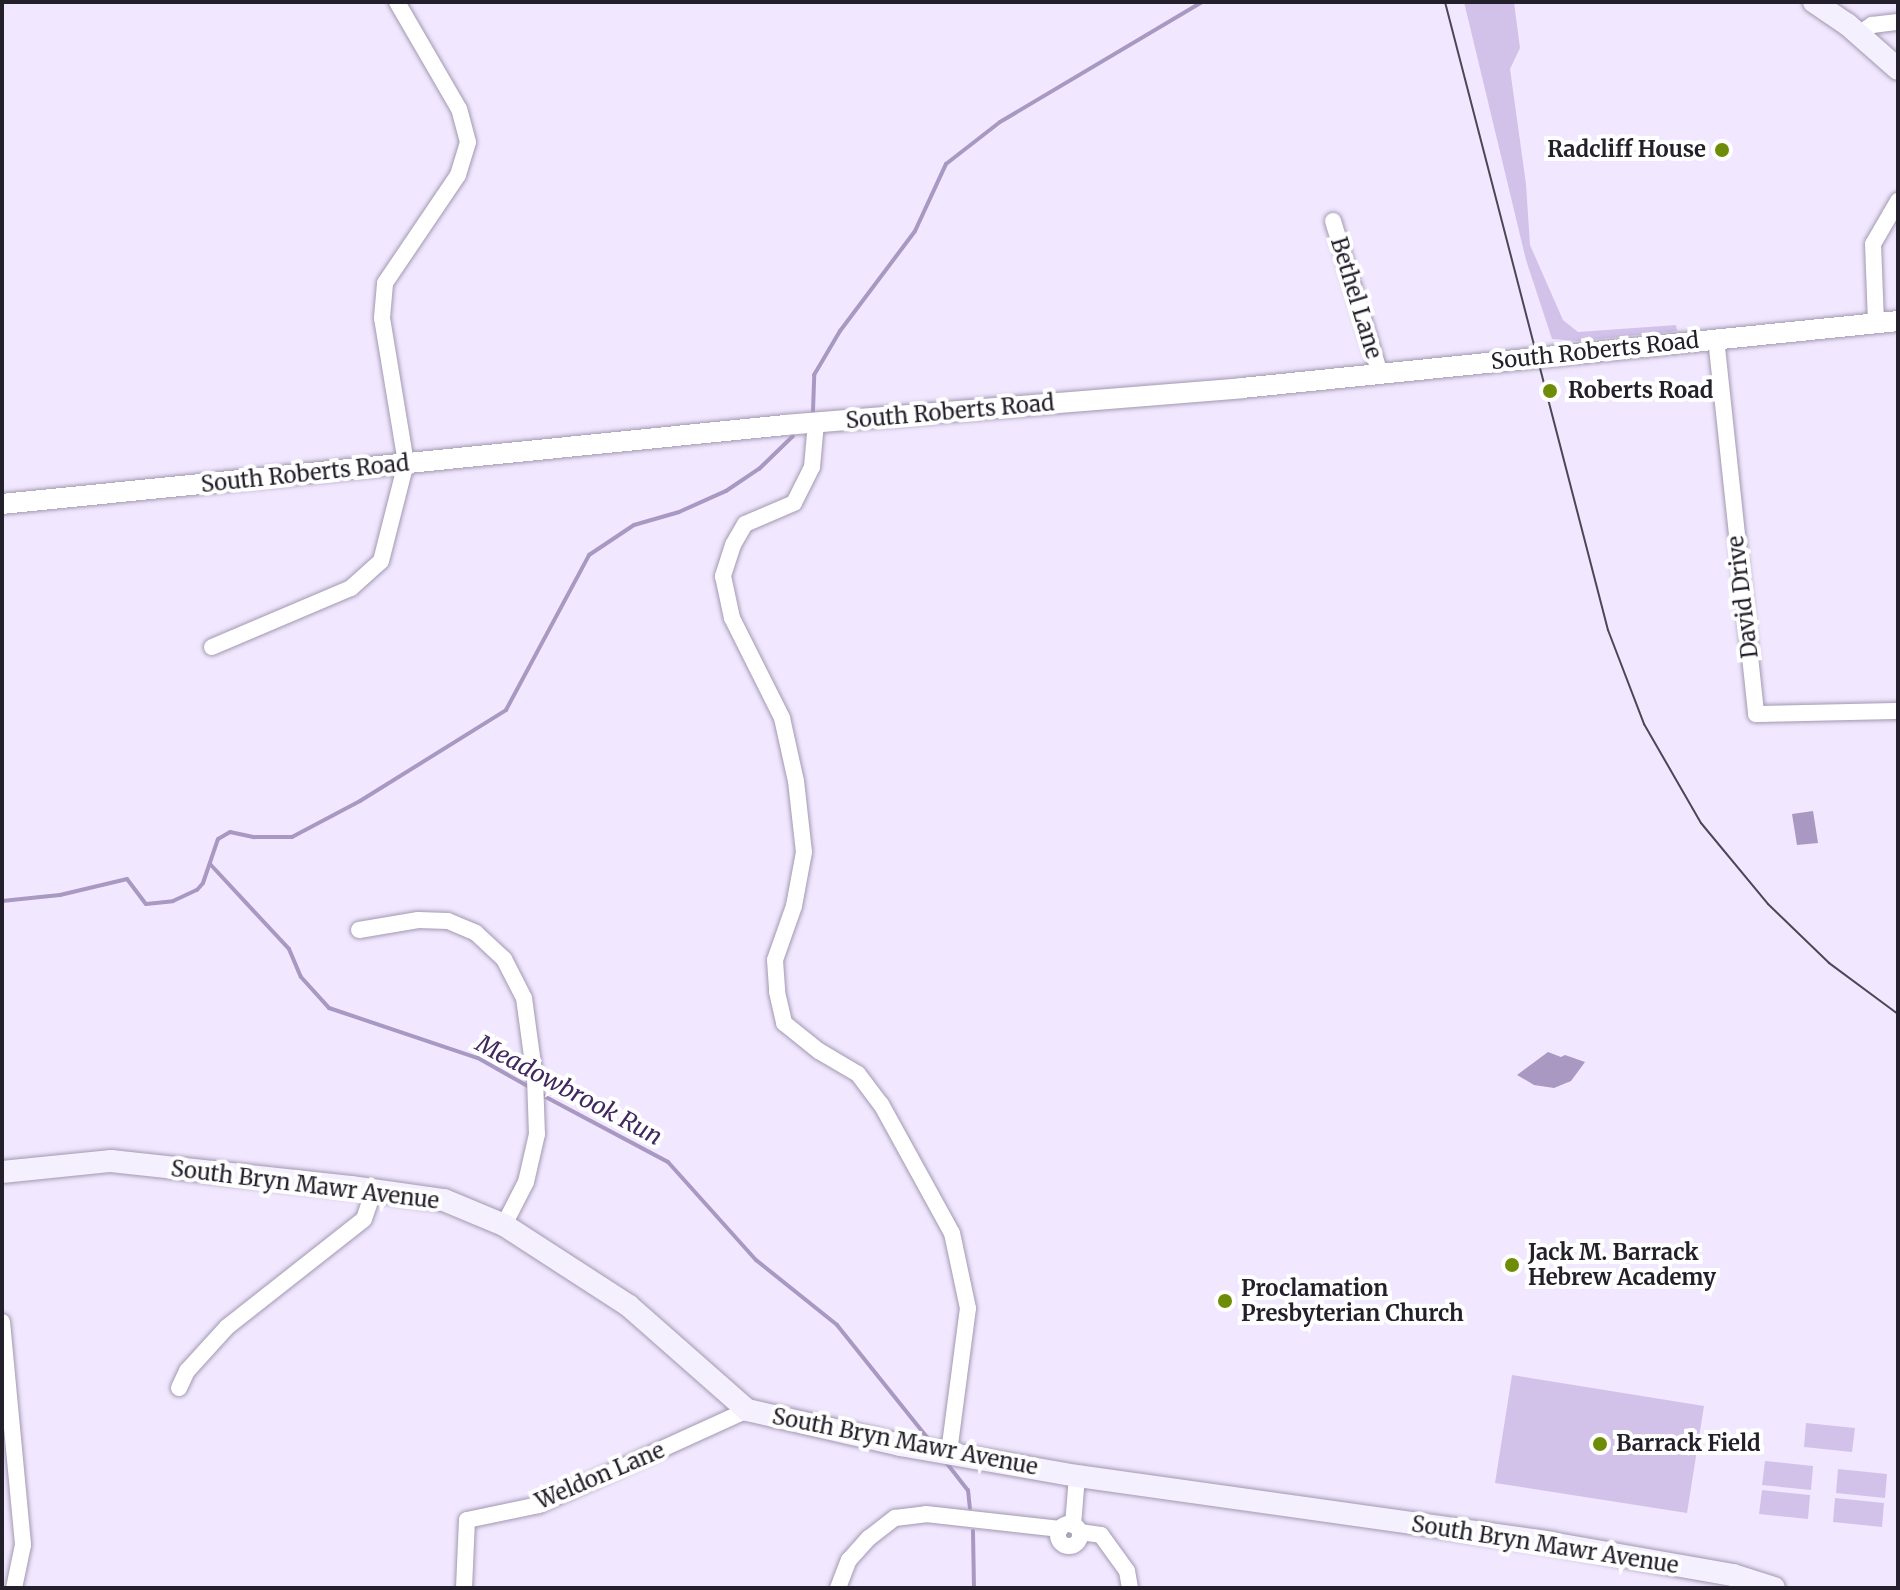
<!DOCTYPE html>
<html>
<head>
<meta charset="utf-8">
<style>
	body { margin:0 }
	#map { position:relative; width:1900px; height:1590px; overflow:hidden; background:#f1e8ff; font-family:Merriweather,serif }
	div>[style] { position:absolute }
	.green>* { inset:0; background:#d2c2ea }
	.water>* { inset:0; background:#a998c2 }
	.stream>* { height:4px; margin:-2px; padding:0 2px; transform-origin:2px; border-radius:2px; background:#a998c2 }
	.roads { filter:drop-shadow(0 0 2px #a298b1) drop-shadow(0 0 2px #a298b1) }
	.minor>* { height:16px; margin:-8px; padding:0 8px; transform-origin:8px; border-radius:8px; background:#fff }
	.minor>.ring { margin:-8px; padding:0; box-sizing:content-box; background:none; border:16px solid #fff; border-radius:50% }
	.tertiary>* { height:20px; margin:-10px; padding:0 10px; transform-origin:10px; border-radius:10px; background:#fff }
	.secondary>* { height:22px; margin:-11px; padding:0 11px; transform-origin:11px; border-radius:11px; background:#f5f0fd }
	.tram>* { height:2px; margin:-1px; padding:0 1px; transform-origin:1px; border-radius:1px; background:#4c4754 }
	.dots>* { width:22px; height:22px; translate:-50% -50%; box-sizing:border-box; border:4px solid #fff; border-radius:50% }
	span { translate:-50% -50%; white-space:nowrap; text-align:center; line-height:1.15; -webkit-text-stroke:8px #fff; paint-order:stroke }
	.poi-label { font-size:22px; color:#24202b; font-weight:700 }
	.right { translate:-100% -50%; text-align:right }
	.left { translate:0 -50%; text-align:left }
	.street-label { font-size:22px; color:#24202b }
	.water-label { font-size:24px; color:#41285d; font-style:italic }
	.frame { position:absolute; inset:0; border:4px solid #24202b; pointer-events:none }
</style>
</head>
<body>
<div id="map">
	<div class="green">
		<i style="clip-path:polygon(1464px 2px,1514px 2px,1520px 48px,1510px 69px,1526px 184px,1530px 245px,1563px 320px,1578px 332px,1676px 325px,1677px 331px,1578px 341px,1552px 339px,1526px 260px)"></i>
		<i style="clip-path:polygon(1512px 1375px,1704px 1406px,1687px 1513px,1495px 1483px)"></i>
		<i style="clip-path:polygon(1806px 1423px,1855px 1428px,1852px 1452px,1804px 1447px)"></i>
		<i style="clip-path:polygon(1765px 1461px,1813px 1466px,1811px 1490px,1762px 1485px)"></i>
		<i style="clip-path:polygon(1838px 1469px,1887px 1474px,1885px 1498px,1836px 1493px)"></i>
		<i style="clip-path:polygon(1762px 1490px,1810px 1495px,1808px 1519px,1759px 1514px)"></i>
		<i style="clip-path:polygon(1835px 1498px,1884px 1503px,1882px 1527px,1833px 1522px)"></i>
	</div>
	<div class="water">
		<i style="clip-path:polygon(1813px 811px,1818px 843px,1797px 845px,1792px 814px)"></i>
		<i style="clip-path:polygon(1548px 1052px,1561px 1057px,1565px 1055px,1585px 1062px,1571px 1081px,1554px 1088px,1534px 1085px,1517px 1075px)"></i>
	</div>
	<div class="stream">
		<i style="left:813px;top:411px;width:36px;rotate:-88deg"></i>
		<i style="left:814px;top:375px;width:51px;rotate:-59.4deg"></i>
		<i style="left:840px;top:331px;width:125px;rotate:-53.1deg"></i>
		<i style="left:915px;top:231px;width:74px;rotate:-65.2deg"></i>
		<i style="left:946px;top:164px;width:68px;rotate:-37.9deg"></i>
		<i style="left:1000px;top:122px;width:235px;rotate:-30.7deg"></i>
		<i style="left:210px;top:864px;width:116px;rotate:47.1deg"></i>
		<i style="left:289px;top:949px;width:30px;rotate:67deg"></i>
		<i style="left:301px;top:977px;width:42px;rotate:47.9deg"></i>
		<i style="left:329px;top:1008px;width:157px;rotate:18.6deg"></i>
		<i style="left:478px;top:1058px;width:61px;rotate:29.5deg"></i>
		<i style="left:2px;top:901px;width:58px;rotate:-5.9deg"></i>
		<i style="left:60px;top:895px;width:69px;rotate:-13.4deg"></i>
		<i style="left:127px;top:879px;width:31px;rotate:53deg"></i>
		<i style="left:146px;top:904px;width:27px;rotate:-6deg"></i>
		<i style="left:173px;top:901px;width:26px;rotate:-25deg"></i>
		<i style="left:197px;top:890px;width:9px;rotate:-49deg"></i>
		<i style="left:203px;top:883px;width:46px;rotate:-71.2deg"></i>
		<i style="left:218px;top:839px;width:14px;rotate:-30deg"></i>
		<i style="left:230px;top:832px;width:25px;rotate:12deg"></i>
		<i style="left:254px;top:837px;width:38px"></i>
		<i style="left:292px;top:837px;width:77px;rotate:-27.9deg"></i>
		<i style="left:360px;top:801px;width:172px;rotate:-31.9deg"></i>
		<i style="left:506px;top:710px;width:176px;rotate:-61.8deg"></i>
		<i style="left:589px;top:555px;width:54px;rotate:-33.7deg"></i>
		<i style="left:634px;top:525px;width:47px;rotate:-16.1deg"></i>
		<i style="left:679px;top:512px;width:51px;rotate:-24.1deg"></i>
		<i style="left:726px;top:491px;width:40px;rotate:-34deg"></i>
		<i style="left:759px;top:469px;width:47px;rotate:-44.1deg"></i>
		<i style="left:542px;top:1095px;width:143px;rotate:28deg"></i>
		<i style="left:668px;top:1162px;width:132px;rotate:48.1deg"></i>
		<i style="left:756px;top:1260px;width:104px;rotate:38.7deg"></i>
		<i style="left:837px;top:1325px;width:149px;rotate:51.3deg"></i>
		<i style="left:945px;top:1461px;width:37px;rotate:52deg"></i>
		<i style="left:968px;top:1490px;width:18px;rotate:84deg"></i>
		<i style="left:973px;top:1531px;width:57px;rotate:89deg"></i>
	</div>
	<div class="roads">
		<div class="minor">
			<i style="left:1859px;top:34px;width:16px;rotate:-35deg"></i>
			<i style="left:1872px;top:25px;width:26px;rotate:-7deg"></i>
			<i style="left:1333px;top:221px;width:160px;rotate:72.9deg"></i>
			<i style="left:1876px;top:322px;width:78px;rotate:-92.2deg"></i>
			<i style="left:1873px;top:244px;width:50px;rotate:-59.8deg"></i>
			<i style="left:1716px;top:338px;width:378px;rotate:83.9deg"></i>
			<i style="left:1756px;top:714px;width:142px;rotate:-1.2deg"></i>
			<i style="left:816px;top:423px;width:44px;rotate:95.2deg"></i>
			<i style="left:812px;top:467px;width:40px;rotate:116.6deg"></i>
			<i style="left:794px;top:503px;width:53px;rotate:156.8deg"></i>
			<i style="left:745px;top:524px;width:24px;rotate:120deg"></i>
			<i style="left:733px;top:545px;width:33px;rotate:108deg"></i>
			<i style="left:723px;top:576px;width:43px;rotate:77.9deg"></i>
			<i style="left:732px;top:618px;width:112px;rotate:63.4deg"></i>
			<i style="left:782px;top:718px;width:65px;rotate:77.5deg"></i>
			<i style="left:796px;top:781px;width:71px;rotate:83.6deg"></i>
			<i style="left:804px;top:852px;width:55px;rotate:100.5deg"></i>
			<i style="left:794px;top:906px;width:57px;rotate:109.4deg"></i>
			<i style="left:775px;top:960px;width:32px;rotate:86deg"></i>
			<i style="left:777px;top:992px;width:32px;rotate:77deg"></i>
			<i style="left:784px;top:1023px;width:45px;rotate:38.7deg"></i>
			<i style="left:819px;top:1051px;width:45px;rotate:30.5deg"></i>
			<i style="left:858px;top:1074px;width:38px;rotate:53deg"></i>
			<i style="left:881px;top:1104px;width:147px;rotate:61.2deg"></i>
			<i style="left:952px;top:1233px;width:77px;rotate:78deg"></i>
			<i style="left:968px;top:1308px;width:146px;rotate:97.5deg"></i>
			<i style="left:212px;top:647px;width:151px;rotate:-23deg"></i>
			<i style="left:351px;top:588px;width:40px;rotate:-42deg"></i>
			<i style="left:381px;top:561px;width:101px;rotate:-75.7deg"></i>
			<i style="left:406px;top:463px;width:147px;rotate:-99.4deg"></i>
			<i style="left:382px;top:318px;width:35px;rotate:-85deg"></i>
			<i style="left:385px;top:283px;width:130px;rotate:-55.9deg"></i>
			<i style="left:458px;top:175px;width:34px;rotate:-73deg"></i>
			<i style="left:468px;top:142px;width:34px;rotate:-105deg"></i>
			<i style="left:459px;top:109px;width:124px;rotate:-120.1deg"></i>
			<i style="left:359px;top:930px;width:60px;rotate:-9.6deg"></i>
			<i style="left:418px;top:920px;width:30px;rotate:2deg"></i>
			<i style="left:448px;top:921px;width:30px;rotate:23deg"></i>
			<i style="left:476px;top:933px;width:38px;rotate:43deg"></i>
			<i style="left:504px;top:959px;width:44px;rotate:62.9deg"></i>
			<i style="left:524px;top:998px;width:81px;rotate:82.2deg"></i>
			<i style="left:535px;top:1078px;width:56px;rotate:88deg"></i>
			<i style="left:537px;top:1134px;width:49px;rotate:102.9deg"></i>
			<i style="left:526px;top:1182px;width:48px;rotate:117.1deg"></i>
			<i style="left:2px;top:1322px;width:224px;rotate:84.6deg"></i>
			<i style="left:23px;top:1545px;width:44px;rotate:101.8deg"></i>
			<i style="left:179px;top:1388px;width:19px;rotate:-65deg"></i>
			<i style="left:187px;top:1371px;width:59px;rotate:-47.7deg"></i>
			<i style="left:227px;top:1327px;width:174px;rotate:-38.2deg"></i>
			<i style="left:364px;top:1219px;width:31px;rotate:-71deg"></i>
			<i class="ring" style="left:1058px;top:1524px;width:6px;height:6px"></i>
			<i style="left:1073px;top:1525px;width:49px;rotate:-85.3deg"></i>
			<i style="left:1080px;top:1532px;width:21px;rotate:8deg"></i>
			<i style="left:1101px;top:1535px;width:44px;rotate:54.2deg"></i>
			<i style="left:1127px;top:1571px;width:17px;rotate:80deg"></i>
			<i style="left:464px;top:1588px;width:68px;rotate:-87.5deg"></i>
			<i style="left:467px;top:1520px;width:74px;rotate:-11.8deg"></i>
			<i style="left:539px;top:1505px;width:229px;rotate:-24.5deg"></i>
			<i style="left:838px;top:1588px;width:30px;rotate:-69deg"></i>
			<i style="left:849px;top:1560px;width:30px;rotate:-48deg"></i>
			<i style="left:869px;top:1538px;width:33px;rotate:-38deg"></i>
			<i style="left:895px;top:1518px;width:31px;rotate:-7deg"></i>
			<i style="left:926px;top:1514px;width:135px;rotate:6.4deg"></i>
		</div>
		<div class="tertiary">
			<i style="left:2px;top:504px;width:787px;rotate:-5.76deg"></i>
			<i style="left:785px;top:425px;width:458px;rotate:-4.6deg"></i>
			<i style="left:1242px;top:388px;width:659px;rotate:-5.83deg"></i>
		</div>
		<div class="secondary">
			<i style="left:1814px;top:2px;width:40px;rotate:34deg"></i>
			<i style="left:1847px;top:24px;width:68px;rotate:41.4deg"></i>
			<i style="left:2px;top:1172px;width:110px;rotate:-5.8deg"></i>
			<i style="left:111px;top:1161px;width:241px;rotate:6.2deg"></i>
			<i style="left:351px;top:1187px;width:94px;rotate:8deg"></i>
			<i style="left:444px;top:1200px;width:65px;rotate:22.6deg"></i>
			<i style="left:504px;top:1225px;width:149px;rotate:32.9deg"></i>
			<i style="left:629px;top:1306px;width:157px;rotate:41.4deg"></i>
			<i style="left:747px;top:1410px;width:158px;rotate:12.8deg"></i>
			<i style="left:901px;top:1445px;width:179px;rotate:10deg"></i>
			<i style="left:1077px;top:1476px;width:479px;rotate:8deg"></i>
			<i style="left:1551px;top:1543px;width:185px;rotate:10deg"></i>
			<i style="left:1733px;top:1575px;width:43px;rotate:17.6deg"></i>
		</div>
	</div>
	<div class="tram">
		<i style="left:1445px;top:2px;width:649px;rotate:75.45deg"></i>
		<i style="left:1608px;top:630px;width:101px;rotate:69deg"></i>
		<i style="left:1644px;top:724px;width:114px;rotate:60.1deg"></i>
		<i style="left:1701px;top:823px;width:105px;rotate:50.4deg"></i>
		<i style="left:1768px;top:904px;width:85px;rotate:44deg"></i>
		<i style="left:1829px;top:963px;width:86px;rotate:36.5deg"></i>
	</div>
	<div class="dots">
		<i style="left:1722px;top:150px;background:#6f8c09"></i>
		<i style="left:1550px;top:391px;background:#6f8c09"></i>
		<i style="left:1512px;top:1265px;background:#6f8c09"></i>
		<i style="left:1225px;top:1301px;background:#6f8c09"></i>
		<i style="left:1600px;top:1444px;background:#6f8c09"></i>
	</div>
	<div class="poi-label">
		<span class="right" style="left:1706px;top:150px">Radcliff House</span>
		<span class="left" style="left:1568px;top:391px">Roberts Road</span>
		<span class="left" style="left:1528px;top:1265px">Jack M. Barrack<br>Hebrew Academy</span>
		<span class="left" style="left:1241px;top:1301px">Proclamation<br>Presbyterian Church</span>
		<span class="left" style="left:1616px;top:1444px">Barrack Field</span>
	</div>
	<div class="street-label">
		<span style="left:1356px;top:298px;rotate:73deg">Bethel Lane</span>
		<span style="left:1595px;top:351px;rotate:-6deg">South Roberts Road</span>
		<span style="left:950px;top:412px;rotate:-5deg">South Roberts Road</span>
		<span style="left:305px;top:474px;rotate:-6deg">South Roberts Road</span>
		<span style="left:1743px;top:597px;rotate:-97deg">David Drive</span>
		<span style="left:305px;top:1185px;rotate:7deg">South Bryn Mawr Avenue</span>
		<span style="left:905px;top:1442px;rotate:11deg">South Bryn Mawr Avenue</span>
		<span style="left:600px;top:1476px;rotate:-23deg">Weldon Lane</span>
		<span style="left:1545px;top:1545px;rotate:9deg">South Bryn Mawr Avenue</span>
	</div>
	<div class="water-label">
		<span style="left:569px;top:1090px;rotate:28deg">Meadowbrook Run</span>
	</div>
	<div class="frame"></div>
</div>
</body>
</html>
